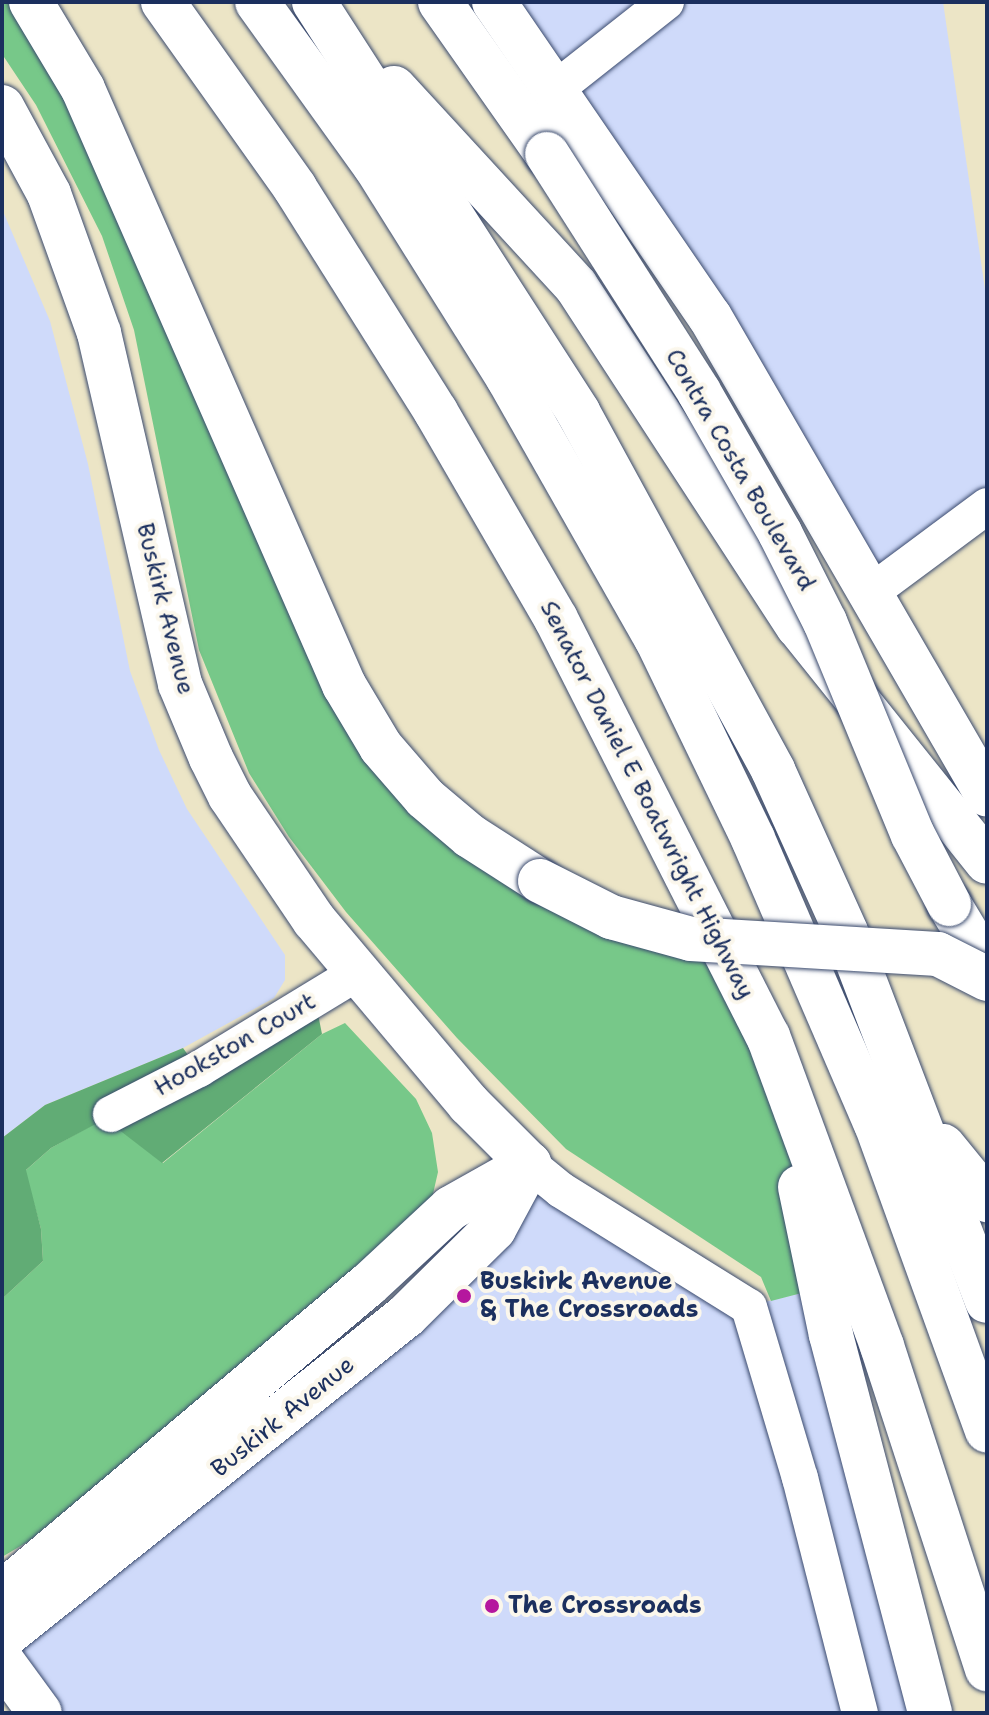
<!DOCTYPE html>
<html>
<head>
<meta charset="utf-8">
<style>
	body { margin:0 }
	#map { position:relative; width:989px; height:1715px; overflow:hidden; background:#ece5c6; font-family:"Shantell Sans",sans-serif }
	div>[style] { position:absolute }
	.built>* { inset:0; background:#cfdafa }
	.green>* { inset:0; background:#77c889 }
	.forest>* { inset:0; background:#61ac75 }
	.roads { filter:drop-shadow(0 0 2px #3a4a6e) drop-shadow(0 0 2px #3a4a6e) }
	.minor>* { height:36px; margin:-18px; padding:0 18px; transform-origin:18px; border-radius:18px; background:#fff }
	.major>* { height:44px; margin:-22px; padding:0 22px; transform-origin:22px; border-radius:22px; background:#fff }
	.highway>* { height:44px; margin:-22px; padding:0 22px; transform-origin:22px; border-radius:22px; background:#fff }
	.bridges { filter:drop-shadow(0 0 2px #3a4a6e) drop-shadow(0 0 2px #3a4a6e) }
	.major-bridge>* { height:44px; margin:-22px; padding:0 22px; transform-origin:22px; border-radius:22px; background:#fff }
	.highway-bridge>* { height:44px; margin:-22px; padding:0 22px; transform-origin:22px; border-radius:22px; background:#fff }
	.dots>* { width:22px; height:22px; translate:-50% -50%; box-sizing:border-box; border:4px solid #fbf7ec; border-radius:50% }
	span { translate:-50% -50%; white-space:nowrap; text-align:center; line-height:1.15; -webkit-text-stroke:8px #fbf7ec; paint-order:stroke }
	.street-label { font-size:24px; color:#1b2f5e }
	.poi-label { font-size:24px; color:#1b2f5e; font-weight:700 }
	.left { translate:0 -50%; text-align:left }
	.frame { position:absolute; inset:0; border:4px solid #1b2f5e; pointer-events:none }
</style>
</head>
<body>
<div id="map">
	<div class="built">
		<i style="clip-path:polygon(494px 2px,943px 2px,987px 303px,987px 506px,870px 593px)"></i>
		<i style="clip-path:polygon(2px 209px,50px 321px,88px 464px,130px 671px,159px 750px,187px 809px,285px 955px,285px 980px,274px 998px,183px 1048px,45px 1105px,2px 1138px)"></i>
		<i style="clip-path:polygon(529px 1164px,749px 1306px,821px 1288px,930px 1713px,40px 1713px,2px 1661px,227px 1463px)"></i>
	</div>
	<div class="green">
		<i style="clip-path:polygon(2px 2px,31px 2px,307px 608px,425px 798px,691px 939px,768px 1036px,821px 1288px,771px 1301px,761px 1277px,566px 1149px,457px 1038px,346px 912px,289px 837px,249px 773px,199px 650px,134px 330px,102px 236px,36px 105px,2px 54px)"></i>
		<i style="clip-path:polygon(345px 1023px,416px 1099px,432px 1133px,438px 1172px,430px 1207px,29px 1541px,2px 1557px,2px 1299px,43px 1261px,41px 1229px,25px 1171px,51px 1148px,105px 1118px,163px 1163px,322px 1034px)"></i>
	</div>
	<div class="forest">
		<i style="clip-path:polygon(315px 999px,322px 1034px,162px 1163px,105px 1119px,51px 1148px,26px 1170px,41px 1229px,43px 1261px,2px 1299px,2px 1138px,45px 1105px,183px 1048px,198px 1069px)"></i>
	</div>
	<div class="roads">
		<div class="minor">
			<i style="left:557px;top:88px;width:139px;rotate:-38.3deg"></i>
			<i style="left:870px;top:593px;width:146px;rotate:-36.6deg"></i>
			<i style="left:111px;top:1114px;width:99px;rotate:-27.1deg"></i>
			<i style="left:199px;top:1069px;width:185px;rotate:-31.3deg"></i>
			<i style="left:529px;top:1164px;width:41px;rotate:39.1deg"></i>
			<i style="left:561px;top:1190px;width:221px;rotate:31.9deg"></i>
			<i style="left:749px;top:1307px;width:178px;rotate:73.4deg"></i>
			<i style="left:800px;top:1478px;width:243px;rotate:75.7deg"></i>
		</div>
		<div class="major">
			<i style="left:440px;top:2px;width:186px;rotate:54.9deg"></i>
			<i style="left:494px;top:2px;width:382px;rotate:55.6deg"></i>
			<i style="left:710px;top:317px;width:552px;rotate:59.91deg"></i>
			<i style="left:2px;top:107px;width:99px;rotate:61.6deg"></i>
			<i style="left:49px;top:194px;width:148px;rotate:70.2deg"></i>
			<i style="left:99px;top:333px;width:360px;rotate:77deg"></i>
			<i style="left:180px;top:684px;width:80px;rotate:67.3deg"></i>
			<i style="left:211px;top:758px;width:42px;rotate:63.4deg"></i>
			<i style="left:230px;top:796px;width:150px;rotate:55.9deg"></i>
			<i style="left:314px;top:920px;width:241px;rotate:49.9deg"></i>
			<i style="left:469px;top:1104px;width:85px;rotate:45deg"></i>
			<i style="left:949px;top:904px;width:74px;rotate:58.9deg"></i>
			<i style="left:2px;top:1593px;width:478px;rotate:-40.1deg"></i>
			<i style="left:368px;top:1285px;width:113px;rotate:-42.9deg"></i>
			<i style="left:451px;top:1208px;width:90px;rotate:-29.4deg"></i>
			<i style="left:2px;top:1638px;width:517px;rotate:-38.56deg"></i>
			<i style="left:406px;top:1316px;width:124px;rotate:-44.7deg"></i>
			<i style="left:494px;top:1229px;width:74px;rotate:-61.7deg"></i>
			<i style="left:2px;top:1661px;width:64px;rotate:53.8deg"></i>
		</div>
		<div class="highway">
			<i style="left:31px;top:2px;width:101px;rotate:59.1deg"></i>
			<i style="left:83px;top:89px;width:651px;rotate:66.35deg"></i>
			<i style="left:344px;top:685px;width:72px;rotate:59.2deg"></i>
			<i style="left:381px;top:747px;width:67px;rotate:49.2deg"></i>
			<i style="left:425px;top:798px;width:59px;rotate:40.2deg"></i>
			<i style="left:470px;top:836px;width:83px;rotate:32.7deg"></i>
			<i style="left:163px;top:2px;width:228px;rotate:54.6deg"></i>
			<i style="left:295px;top:188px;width:265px;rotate:57.8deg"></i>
			<i style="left:436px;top:412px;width:239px;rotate:59.9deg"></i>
			<i style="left:556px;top:619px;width:468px;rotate:63.1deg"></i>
			<i style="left:768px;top:1036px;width:330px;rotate:69.8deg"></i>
			<i style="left:882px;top:1346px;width:340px;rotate:72deg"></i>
			<i style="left:257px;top:2px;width:202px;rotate:54.3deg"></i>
			<i style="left:375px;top:166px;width:250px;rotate:57.9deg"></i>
			<i style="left:508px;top:378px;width:299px;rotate:60.4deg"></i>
			<i style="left:656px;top:638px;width:223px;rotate:64.2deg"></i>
			<i style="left:753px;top:839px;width:310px;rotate:66.7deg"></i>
			<i style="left:876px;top:1124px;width:326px;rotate:70.1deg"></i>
			<i style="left:314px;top:2px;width:488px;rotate:57.2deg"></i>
			<i style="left:578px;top:412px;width:408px;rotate:61.4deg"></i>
			<i style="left:773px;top:770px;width:178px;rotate:65.7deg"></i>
			<i style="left:846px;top:932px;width:395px;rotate:69.1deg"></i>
			<i style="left:394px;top:88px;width:269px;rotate:47.4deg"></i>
			<i style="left:576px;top:286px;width:406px;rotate:56.9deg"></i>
			<i style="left:798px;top:626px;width:302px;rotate:51.3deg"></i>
			<i style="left:943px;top:1146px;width:70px;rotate:50.8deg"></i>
			<i style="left:800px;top:1187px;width:151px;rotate:78.2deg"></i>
			<i style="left:831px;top:1335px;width:391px;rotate:75.3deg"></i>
		</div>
	</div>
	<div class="bridges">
		<div class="major-bridge">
			<i style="left:547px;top:154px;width:282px;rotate:57.4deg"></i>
			<i style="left:699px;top:392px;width:163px;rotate:60.1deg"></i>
			<i style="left:780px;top:533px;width:100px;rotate:63.2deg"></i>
			<i style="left:825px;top:622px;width:230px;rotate:67.6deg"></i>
			<i style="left:913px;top:835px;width:78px;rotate:62.4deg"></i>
		</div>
		<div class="highway-bridge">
			<i style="left:540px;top:881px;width:80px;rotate:26.9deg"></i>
			<i style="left:611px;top:917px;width:83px;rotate:15.4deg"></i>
			<i style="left:691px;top:939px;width:247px;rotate:3.5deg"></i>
			<i style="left:938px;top:954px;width:55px;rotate:27deg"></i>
		</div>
	</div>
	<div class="dots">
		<i style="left:464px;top:1296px;background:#b5179e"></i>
		<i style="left:492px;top:1606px;background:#b5179e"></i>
	</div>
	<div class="street-label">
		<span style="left:740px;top:470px;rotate:60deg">Contra Costa Boulevard</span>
		<span style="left:165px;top:609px;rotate:76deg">Buskirk Avenue</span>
		<span style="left:647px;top:800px;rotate:63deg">Senator Daniel E Boatwright Highway</span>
		<span style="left:235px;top:1045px;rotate:-30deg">Hookston Court</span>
		<span style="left:283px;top:1417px;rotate:-39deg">Buskirk Avenue</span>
	</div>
	<div class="poi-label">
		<span class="left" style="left:480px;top:1296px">Buskirk Avenue<br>&amp; The Crossroads</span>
		<span class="left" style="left:508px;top:1606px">The Crossroads</span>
	</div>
	<div class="frame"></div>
</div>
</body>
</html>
